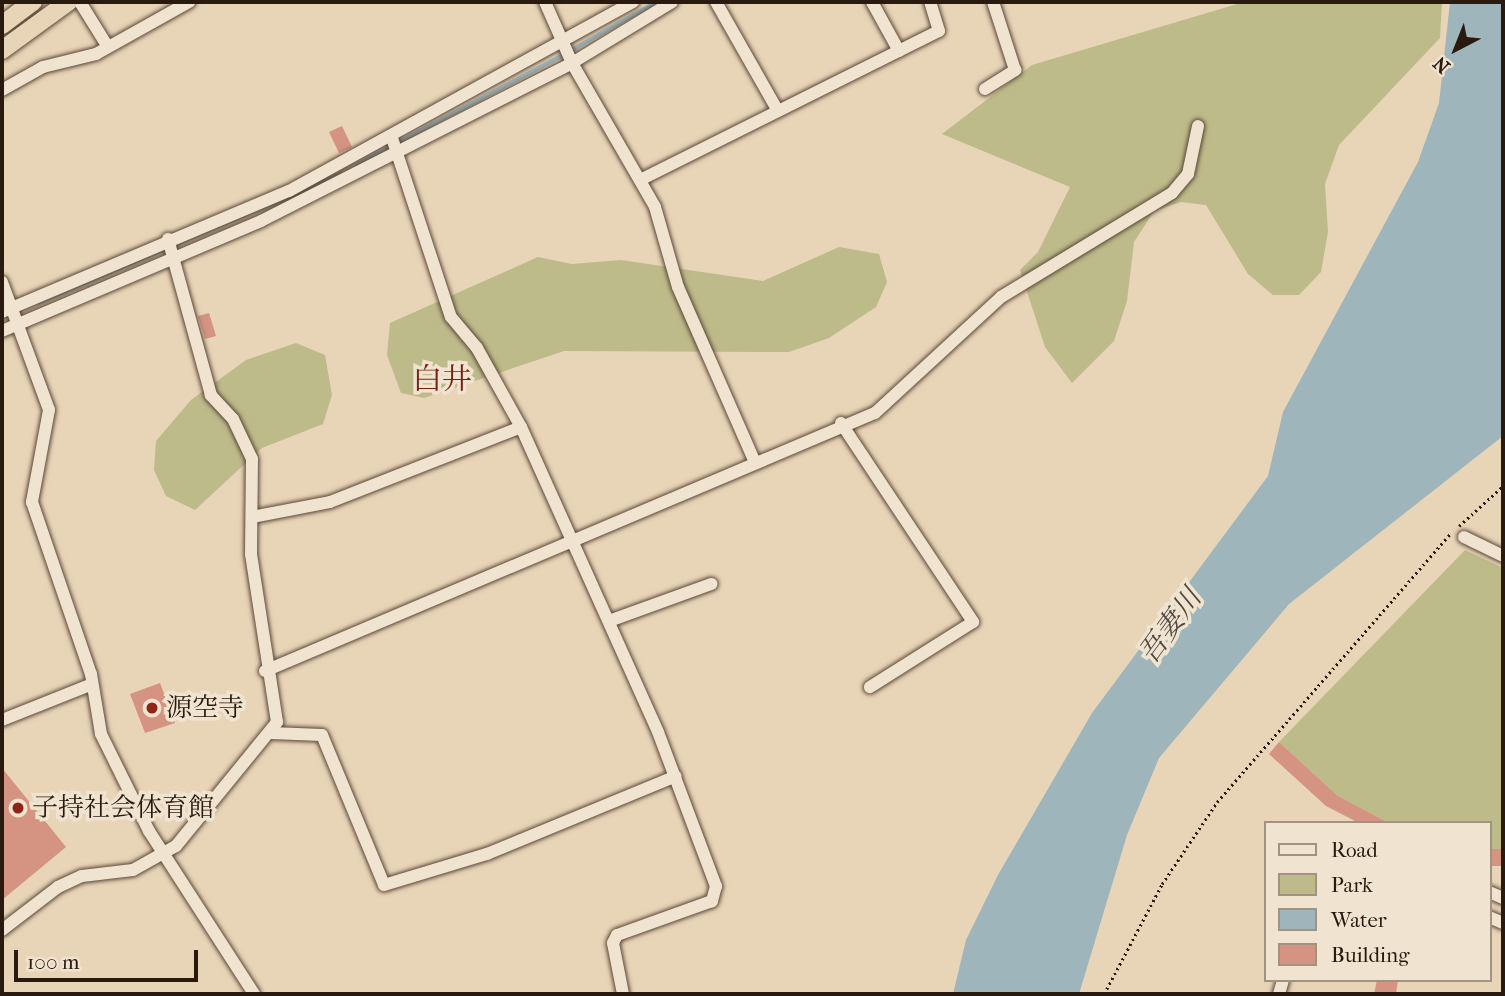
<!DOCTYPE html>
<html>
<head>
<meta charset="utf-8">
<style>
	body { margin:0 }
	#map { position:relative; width:1505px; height:996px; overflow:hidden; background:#e8d4b7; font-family:"IM FELL French Canon","Noto Serif JP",serif }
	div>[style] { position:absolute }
	.green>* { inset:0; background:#bdbb8a }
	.water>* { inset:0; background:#9db5bb }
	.stream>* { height:3.5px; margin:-1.75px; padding:0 1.75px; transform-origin:1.75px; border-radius:1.75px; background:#9db5bb }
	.building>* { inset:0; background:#d59381 }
	.path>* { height:2.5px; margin-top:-1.25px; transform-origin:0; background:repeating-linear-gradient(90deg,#2a190e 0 2px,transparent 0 5.5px) }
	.roads { filter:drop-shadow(0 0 2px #5a4838) drop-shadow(0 0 2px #5a4838) }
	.minor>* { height:12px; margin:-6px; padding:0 6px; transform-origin:6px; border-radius:6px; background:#f0e3d0 }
	.highway>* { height:18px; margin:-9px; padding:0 9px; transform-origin:9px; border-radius:9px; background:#e8d4b7 }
	.dots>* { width:19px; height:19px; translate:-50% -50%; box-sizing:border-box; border:4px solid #f0e3d0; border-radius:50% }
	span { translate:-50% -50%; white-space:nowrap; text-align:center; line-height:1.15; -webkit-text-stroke:7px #f0e3d0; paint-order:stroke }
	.poi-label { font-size:26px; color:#2a190e }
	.left { translate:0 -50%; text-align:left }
	.water-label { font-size:28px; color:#4c4842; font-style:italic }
	.quarter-label { font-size:30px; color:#7a1f14 }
	.frame { position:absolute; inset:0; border:4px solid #2a190e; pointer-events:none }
	.legend { position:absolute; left:1264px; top:821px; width:228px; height:161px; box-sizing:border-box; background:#f0e3d0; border:2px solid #a19282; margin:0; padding:9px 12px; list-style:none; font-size:21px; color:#2a190e }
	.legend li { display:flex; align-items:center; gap:14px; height:35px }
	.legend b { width:35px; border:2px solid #a19282 }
	.north { position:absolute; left:1421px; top:14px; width:70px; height:70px; -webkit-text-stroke:5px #f0e3d0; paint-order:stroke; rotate:222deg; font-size:19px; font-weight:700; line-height:28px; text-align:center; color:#2a190e }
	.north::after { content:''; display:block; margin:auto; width:24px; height:32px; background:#2a190e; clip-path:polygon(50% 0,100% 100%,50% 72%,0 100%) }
	.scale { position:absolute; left:14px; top:950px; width:184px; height:32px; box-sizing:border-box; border:4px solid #2a190e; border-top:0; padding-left:9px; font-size:21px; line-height:24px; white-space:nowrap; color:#2a190e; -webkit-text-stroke:5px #f0e3d0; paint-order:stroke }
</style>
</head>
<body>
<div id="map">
	<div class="green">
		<i style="clip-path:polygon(1244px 2px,1442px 2px,1440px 38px,1339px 145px,1325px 184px,1328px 232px,1321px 272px,1299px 295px,1273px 295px,1248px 274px,1206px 205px,1181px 202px,1154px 211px,1134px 242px,1127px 301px,1114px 341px,1072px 383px,1045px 347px,1020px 270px,1038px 252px,1070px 187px,942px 134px,1032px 65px)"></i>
		<i style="clip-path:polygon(839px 247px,879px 254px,887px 282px,876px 307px,829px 338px,789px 352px,564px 351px,424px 398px,401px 393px,387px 355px,390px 323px,538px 257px,572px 264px,621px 260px,763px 281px)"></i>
		<i style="clip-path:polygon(296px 343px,325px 355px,332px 395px,323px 424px,262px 448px,195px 510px,166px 496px,154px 470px,156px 441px,191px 400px,246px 360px)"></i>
		<i style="clip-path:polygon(1465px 550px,1503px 568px,1503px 849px,1489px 849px,1489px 823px,1389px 823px,1338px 796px,1279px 742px)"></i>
	</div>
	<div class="water">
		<i style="clip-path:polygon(1450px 2px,1503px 2px,1503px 436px,1289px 604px,1159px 758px,1127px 835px,1079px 994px,953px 994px,966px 940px,998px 875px,1092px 713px,1268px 476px,1283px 412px,1418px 162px,1439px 103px)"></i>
	</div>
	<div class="stream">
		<i style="left:570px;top:51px;width:99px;rotate:-29.7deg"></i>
		<i style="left:397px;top:143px;width:188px;rotate:-27.9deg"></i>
		<i style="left:357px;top:165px;width:38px;rotate:-29deg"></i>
		<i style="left:39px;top:303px;width:328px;rotate:-23.1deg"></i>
	</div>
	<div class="building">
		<i style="clip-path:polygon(342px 126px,352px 147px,339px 153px,329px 132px)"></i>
		<i style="clip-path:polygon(209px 313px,216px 336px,205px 339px,198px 316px)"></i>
		<i style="clip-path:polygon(160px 683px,175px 723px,145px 733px,130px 694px)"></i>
		<i style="clip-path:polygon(1279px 742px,1338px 796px,1389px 823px,1359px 823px,1326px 806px,1269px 754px)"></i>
		<i style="clip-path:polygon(2px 768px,66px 847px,2px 900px)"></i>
		<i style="clip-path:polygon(1489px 849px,1503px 849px,1503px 866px,1489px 866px)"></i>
		<i style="clip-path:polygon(1377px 980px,1398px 980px,1396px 994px,1374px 994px)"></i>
	</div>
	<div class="path">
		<i style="left:1459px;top:526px;width:59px;rotate:-42.3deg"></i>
		<i style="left:1104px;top:994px;width:124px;rotate:-62.2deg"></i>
		<i style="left:1162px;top:884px;width:99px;rotate:-56.1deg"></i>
		<i style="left:1217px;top:802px;width:357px;rotate:-49deg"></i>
	</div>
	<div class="roads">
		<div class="minor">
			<i style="left:80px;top:2px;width:49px;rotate:58.2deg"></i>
			<i style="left:545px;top:2px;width:67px;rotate:66.1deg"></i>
			<i style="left:572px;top:63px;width:166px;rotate:60deg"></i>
			<i style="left:655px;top:207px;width:83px;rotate:74deg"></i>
			<i style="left:678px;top:287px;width:191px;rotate:66.3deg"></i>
			<i style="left:716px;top:2px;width:125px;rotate:60.4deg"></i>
			<i style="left:872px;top:2px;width:56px;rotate:61.1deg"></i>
			<i style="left:985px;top:89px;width:36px;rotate:-32deg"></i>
			<i style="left:1015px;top:70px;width:71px;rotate:-107.9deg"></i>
			<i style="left:2px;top:90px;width:47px;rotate:-29.3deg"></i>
			<i style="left:43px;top:67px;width:55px;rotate:-13.8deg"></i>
			<i style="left:96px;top:54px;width:107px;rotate:-29.2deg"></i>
			<i style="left:392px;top:138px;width:188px;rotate:71.8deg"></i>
			<i style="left:451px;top:317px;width:40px;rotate:50deg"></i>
			<i style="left:477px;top:348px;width:90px;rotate:60.9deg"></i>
			<i style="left:521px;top:427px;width:334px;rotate:65.8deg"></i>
			<i style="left:658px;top:732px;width:165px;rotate:69.4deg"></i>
			<i style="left:716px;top:886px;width:16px;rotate:105deg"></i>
			<i style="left:712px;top:901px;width:101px;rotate:160.3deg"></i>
			<i style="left:617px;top:935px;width:9px;rotate:117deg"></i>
			<i style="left:613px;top:943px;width:52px;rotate:78.9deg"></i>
			<i style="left:640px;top:180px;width:334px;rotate:-26.5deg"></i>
			<i style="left:939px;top:31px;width:30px;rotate:-107deg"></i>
			<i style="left:2px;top:282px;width:136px;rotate:69.8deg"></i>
			<i style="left:49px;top:410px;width:94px;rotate:100.5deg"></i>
			<i style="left:32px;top:502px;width:182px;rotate:71.1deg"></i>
			<i style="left:91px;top:674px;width:61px;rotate:80.5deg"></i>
			<i style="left:101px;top:734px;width:108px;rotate:63.7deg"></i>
			<i style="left:149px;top:831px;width:194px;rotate:57.2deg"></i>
			<i style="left:2px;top:312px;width:311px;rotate:-22.9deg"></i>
			<i style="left:289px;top:191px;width:393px;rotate:-28.8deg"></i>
			<i style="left:2px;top:331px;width:281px;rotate:-23deg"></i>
			<i style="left:261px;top:221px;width:349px;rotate:-26.9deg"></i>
			<i style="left:572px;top:63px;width:117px;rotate:-31.4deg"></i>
			<i style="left:841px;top:423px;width:239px;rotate:56.4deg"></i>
			<i style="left:973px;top:622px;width:122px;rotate:147.7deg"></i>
			<i style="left:252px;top:517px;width:79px;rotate:-10.9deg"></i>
			<i style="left:330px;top:502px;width:205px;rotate:-21.4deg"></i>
			<i style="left:1464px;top:537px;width:43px;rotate:26deg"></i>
			<i style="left:609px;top:621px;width:109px;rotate:-19.9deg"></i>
			<i style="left:265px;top:671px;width:662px;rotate:-22.93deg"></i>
			<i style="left:875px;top:413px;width:171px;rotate:-42.6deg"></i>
			<i style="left:1001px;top:297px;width:200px;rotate:-31.3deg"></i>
			<i style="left:1172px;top:193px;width:25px;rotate:-50deg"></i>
			<i style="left:1188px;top:174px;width:49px;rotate:-78.2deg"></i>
			<i style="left:2px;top:720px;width:95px;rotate:-21.7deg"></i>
			<i style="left:271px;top:733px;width:51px;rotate:2.2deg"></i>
			<i style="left:322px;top:735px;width:162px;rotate:67.5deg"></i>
			<i style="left:384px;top:885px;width:108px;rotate:-16.8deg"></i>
			<i style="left:487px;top:854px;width:204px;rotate:-22.4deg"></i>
			<i style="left:1489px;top:892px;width:15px;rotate:23deg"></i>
			<i style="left:1489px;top:917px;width:15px;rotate:23deg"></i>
			<i style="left:2px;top:930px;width:71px;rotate:-37.5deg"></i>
			<i style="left:58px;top:887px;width:26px;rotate:-25deg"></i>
			<i style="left:82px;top:876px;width:51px;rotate:-6.7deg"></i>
			<i style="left:133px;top:870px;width:49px;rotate:-29.2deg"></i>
			<i style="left:176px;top:846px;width:160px;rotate:-50.8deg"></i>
			<i style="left:277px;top:722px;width:170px;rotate:-98.8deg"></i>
			<i style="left:251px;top:554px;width:95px;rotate:-89.4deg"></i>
			<i style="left:252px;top:459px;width:44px;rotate:-115.4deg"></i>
			<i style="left:233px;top:419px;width:33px;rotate:-133deg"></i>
			<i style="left:211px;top:395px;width:162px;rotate:-105.4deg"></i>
			<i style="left:1279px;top:994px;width:15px;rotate:-74deg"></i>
		</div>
		<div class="highway">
			<i style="left:2px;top:25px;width:39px;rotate:-37deg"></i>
			<i style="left:2px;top:50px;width:82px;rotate:-36deg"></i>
		</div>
	</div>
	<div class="dots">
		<i style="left:152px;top:708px;background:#8f2418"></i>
		<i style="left:18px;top:808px;background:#8f2418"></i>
	</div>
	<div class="poi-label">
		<span class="left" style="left:166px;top:708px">源空寺</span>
		<span class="left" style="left:32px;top:808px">子持社会体育館</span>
	</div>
	<div class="water-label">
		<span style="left:1170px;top:626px;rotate:-54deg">吾妻川</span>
	</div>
	<div class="quarter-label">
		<span style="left:442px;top:380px">白井</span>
	</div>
	<div class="frame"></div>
	<ul class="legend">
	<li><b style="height:9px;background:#f0e3d0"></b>Road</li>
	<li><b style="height:19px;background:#bdbb8a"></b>Park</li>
	<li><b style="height:19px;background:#9db5bb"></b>Water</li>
	<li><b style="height:19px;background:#d59381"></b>Building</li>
	</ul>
	<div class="north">N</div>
	<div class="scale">100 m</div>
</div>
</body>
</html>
